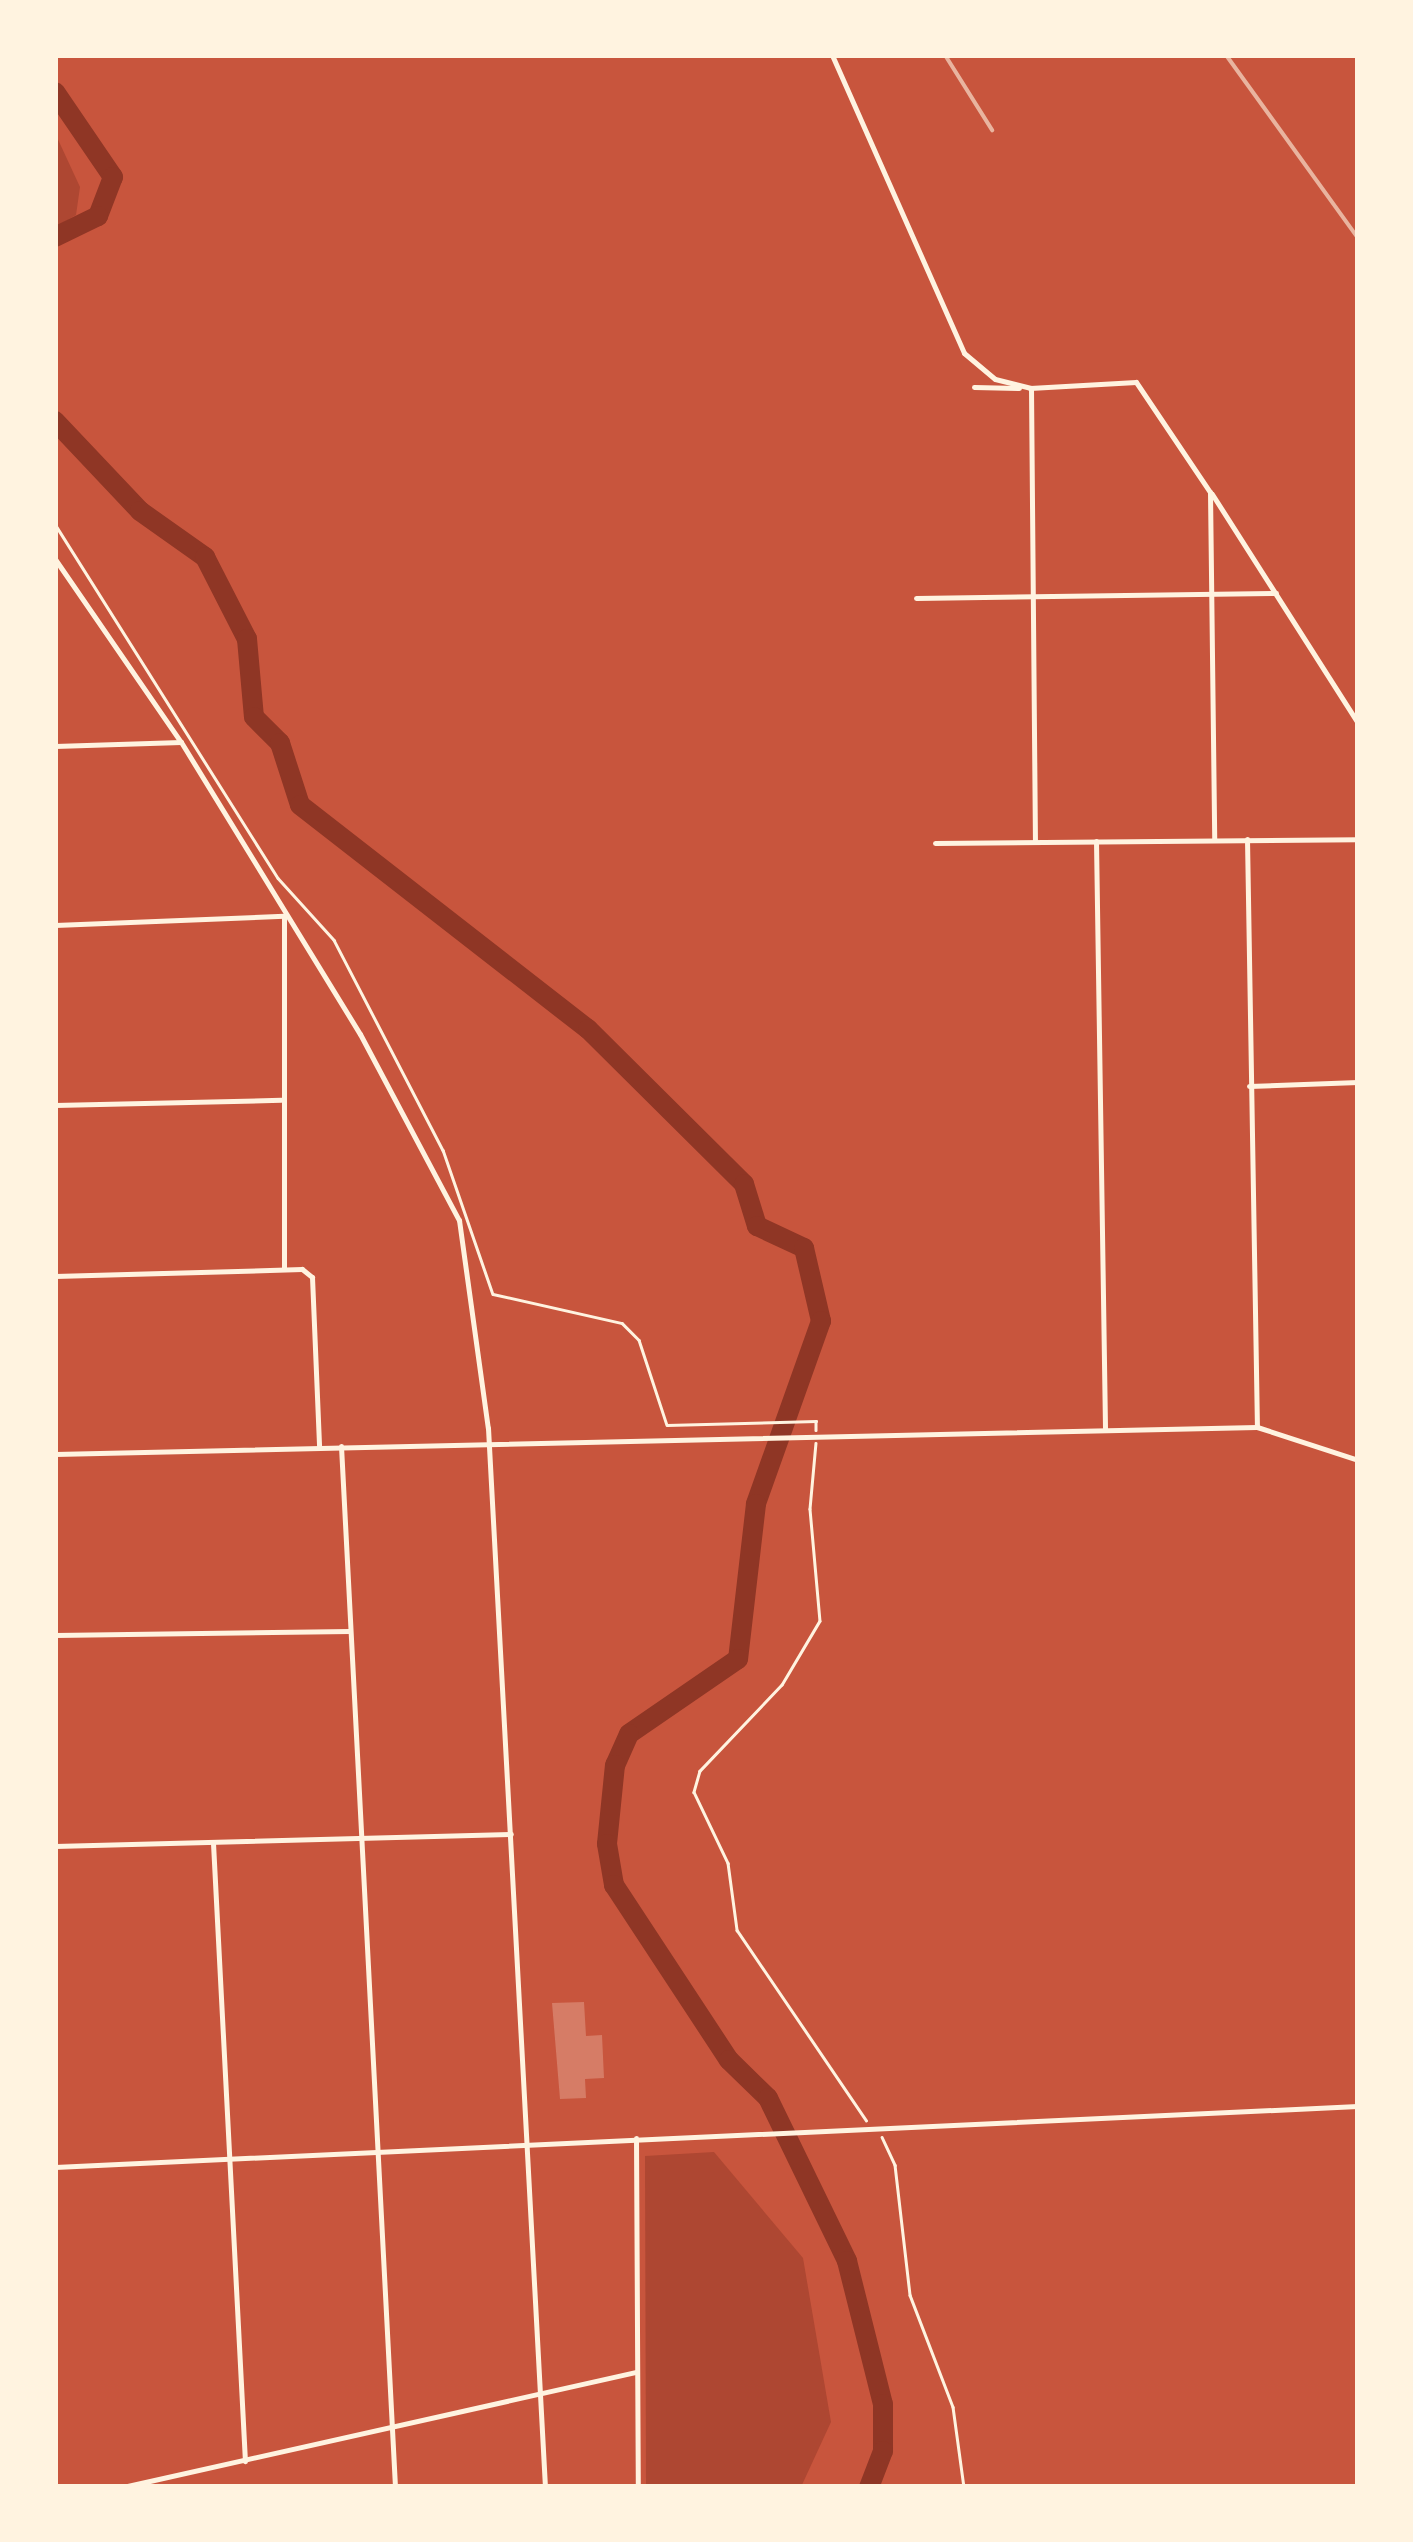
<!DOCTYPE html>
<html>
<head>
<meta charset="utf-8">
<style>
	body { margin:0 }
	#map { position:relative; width:1413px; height:2542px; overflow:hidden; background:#c8553d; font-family:Cabin,sans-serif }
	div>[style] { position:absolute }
	.green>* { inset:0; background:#ae4732 }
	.river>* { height:20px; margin:-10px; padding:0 10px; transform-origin:10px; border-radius:10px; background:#8f3625 }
	.building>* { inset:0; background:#d67c66 }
	.path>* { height:2.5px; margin:-1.25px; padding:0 1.25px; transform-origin:1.25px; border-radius:1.25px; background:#fff3e0 }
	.minor>* { height:5px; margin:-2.5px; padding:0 2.5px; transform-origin:2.5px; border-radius:2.5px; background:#fff3e0 }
	.rail>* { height:4px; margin:-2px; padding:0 2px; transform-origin:2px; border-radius:2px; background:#e9b49f }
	span { translate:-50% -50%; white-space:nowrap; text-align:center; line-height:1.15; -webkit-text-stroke:8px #fff3e0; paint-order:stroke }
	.frame { position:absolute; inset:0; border:58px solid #fff3e0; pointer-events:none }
</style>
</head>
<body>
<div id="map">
	<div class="green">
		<i style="clip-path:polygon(55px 133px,80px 187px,76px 215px,55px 227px)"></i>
		<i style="clip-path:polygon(714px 2152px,803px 2258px,831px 2422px,801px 2487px,646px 2487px,645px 2156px)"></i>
	</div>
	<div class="river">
		<i style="left:55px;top:92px;width:103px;rotate:55.7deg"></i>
		<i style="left:113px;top:177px;width:42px;rotate:111deg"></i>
		<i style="left:98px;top:216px;width:48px;rotate:154deg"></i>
		<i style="left:55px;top:421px;width:124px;rotate:46.6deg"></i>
		<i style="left:140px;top:511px;width:80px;rotate:35.3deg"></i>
		<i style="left:205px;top:557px;width:92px;rotate:62.9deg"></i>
		<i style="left:247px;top:639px;width:78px;rotate:84.9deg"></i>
		<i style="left:254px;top:717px;width:37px;rotate:45deg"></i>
		<i style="left:280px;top:743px;width:65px;rotate:72.1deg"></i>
		<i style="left:300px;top:805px;width:365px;rotate:37.9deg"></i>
		<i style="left:588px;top:1029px;width:220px;rotate:44.8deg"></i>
		<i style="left:744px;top:1184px;width:44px;rotate:72.8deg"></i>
		<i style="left:757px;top:1226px;width:52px;rotate:25.1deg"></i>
		<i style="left:804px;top:1248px;width:75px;rotate:76.9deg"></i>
		<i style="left:821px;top:1321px;width:194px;rotate:109.6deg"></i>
		<i style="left:756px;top:1504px;width:156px;rotate:96.6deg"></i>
		<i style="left:738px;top:1659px;width:132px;rotate:145.5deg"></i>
		<i style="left:629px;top:1734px;width:34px;rotate:114deg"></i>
		<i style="left:615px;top:1765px;width:79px;rotate:95.8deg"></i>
		<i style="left:607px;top:1844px;width:42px;rotate:80.3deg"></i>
		<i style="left:614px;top:1885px;width:209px;rotate:56.7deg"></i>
		<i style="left:729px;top:2060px;width:54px;rotate:44.3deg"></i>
		<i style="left:768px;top:2098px;width:181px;rotate:64.1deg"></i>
		<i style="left:847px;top:2261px;width:147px;rotate:75.9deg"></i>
		<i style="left:883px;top:2404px;width:47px;rotate:90deg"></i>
		<i style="left:883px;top:2451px;width:39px;rotate:111deg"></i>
	</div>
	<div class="building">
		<i style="clip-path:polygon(584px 2002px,586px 2036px,602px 2035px,604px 2078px,585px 2079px,586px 2098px,560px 2099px,552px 2003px)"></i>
	</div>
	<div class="path">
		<i style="left:55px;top:524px;width:418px;rotate:57.8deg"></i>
		<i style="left:278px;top:878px;width:84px;rotate:47.9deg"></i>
		<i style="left:334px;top:940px;width:237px;rotate:62.6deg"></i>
		<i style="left:443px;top:1150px;width:152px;rotate:70.9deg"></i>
		<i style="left:493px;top:1294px;width:132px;rotate:12.7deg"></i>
		<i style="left:622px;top:1323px;width:24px;rotate:45deg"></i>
		<i style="left:639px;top:1340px;width:89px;rotate:71.8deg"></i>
		<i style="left:667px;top:1425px;width:149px;rotate:-1.5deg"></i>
		<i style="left:816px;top:1421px;width:9px;rotate:90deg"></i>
		<i style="left:816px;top:1443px;width:66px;rotate:95.2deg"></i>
		<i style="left:810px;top:1509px;width:112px;rotate:84.9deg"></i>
		<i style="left:820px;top:1621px;width:74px;rotate:120.7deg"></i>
		<i style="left:782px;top:1685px;width:119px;rotate:133.6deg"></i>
		<i style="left:700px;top:1771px;width:22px;rotate:106deg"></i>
		<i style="left:694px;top:1792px;width:79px;rotate:64.4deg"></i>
		<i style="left:728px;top:1863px;width:68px;rotate:82.3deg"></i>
		<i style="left:737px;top:1930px;width:230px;rotate:55.8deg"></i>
		<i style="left:882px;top:2137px;width:31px;rotate:65deg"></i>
		<i style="left:895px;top:2165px;width:131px;rotate:83.4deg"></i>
		<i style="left:910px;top:2295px;width:120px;rotate:69deg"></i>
		<i style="left:953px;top:2407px;width:81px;rotate:82.2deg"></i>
	</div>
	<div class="minor">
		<i style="left:832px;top:55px;width:326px;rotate:66.1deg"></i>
		<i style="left:964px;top:353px;width:40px;rotate:40deg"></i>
		<i style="left:995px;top:379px;width:37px;rotate:14deg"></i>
		<i style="left:1031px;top:388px;width:454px;rotate:89.5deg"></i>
		<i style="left:974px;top:387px;width:45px;rotate:1.3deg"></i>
		<i style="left:1030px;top:388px;width:106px;rotate:-3.2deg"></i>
		<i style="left:1136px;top:382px;width:133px;rotate:56.1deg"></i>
		<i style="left:1210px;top:492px;width:347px;rotate:89.3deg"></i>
		<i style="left:1212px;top:494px;width:272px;rotate:57.5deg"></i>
		<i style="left:55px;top:559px;width:222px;rotate:55.5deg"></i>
		<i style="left:181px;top:742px;width:342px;rotate:58.5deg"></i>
		<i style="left:360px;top:1034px;width:211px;rotate:62deg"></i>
		<i style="left:459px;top:1220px;width:210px;rotate:82.1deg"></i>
		<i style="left:488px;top:1428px;width:1061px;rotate:86.92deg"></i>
		<i style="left:916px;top:598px;width:360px;rotate:-0.8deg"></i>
		<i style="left:55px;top:746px;width:126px;rotate:-1.8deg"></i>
		<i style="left:1247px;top:839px;width:588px;rotate:89.03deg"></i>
		<i style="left:1096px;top:841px;width:587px;rotate:89.12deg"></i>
		<i style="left:935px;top:843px;width:423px;rotate:-0.5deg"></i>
		<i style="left:284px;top:916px;width:353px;rotate:90deg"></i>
		<i style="left:55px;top:925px;width:229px;rotate:-2.3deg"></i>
		<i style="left:1249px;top:1086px;width:109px;rotate:-2.1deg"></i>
		<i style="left:55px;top:1105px;width:226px;rotate:-1.3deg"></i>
		<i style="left:55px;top:1276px;width:247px;rotate:-1.6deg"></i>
		<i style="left:302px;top:1269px;width:13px;rotate:39deg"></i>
		<i style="left:312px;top:1277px;width:170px;rotate:87.6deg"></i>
		<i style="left:341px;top:1446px;width:1042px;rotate:87.03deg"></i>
		<i style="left:55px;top:1454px;width:1202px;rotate:-1.29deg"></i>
		<i style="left:1257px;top:1427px;width:106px;rotate:18.1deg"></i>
		<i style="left:55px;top:1635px;width:295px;rotate:-0.8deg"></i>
		<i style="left:213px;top:1843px;width:619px;rotate:87.04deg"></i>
		<i style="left:55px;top:1846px;width:456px;rotate:-1.5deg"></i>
		<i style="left:636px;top:2138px;width:349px;rotate:89.7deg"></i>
		<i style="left:55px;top:2167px;width:1304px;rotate:-2.68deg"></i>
		<i style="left:123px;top:2487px;width:526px;rotate:-12.64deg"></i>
	</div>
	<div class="rail">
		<i style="left:945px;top:55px;width:89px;rotate:57.9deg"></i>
		<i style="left:1226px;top:55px;width:226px;rotate:54.2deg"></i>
	</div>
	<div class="frame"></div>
</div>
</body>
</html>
